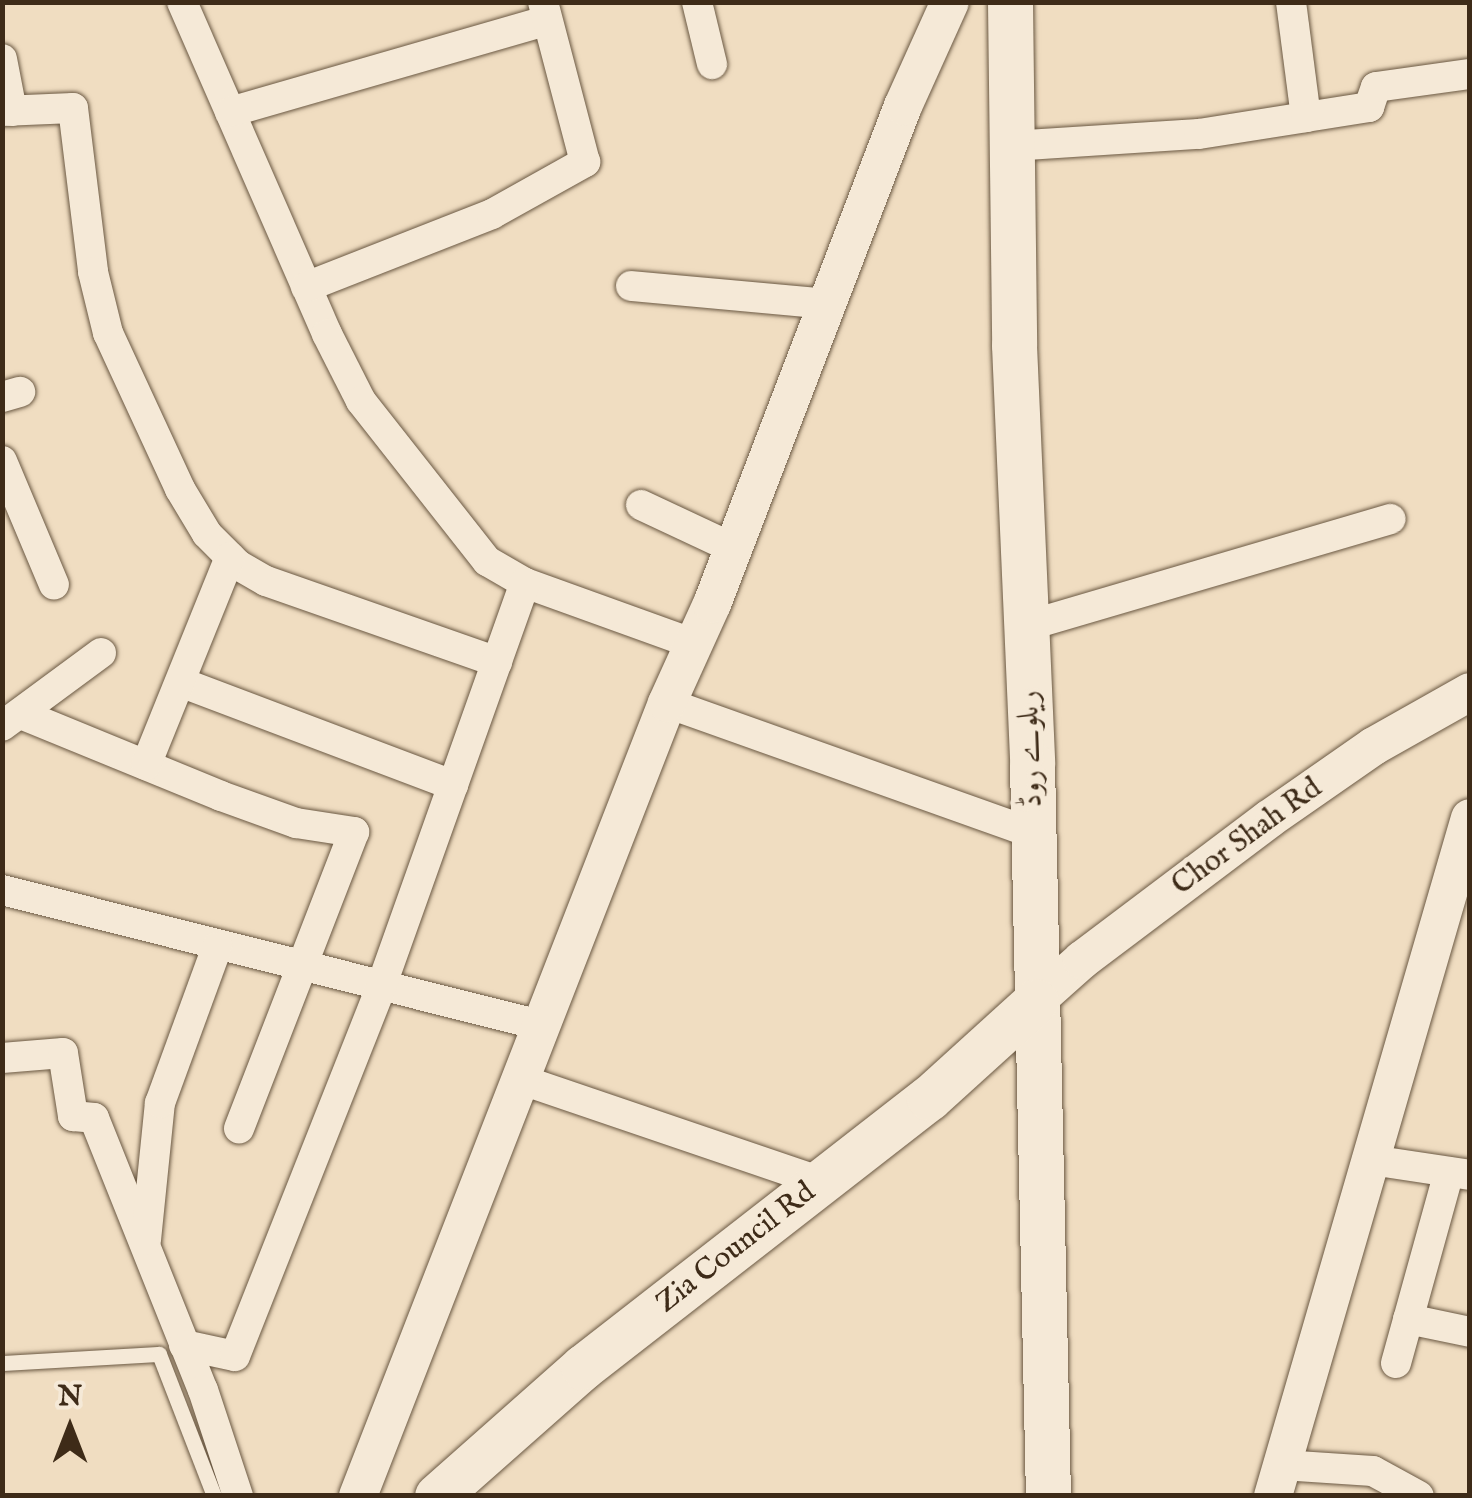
<!DOCTYPE html>
<html>
<head>
<meta charset="utf-8">
<style>
	body { margin:0 }
	#map { position:relative; width:1472px; height:1498px; overflow:hidden; background:#f0ddc1; font-family:"IM FELL English",Amiri,serif }
	div>[style] { position:absolute }
	.roads { filter:drop-shadow(0 0 2px #6a5842) drop-shadow(0 0 2px #6a5842) }
	.service>* { height:15px; margin:-7.5px; padding:0 7.5px; transform-origin:7.5px; border-radius:7.5px; background:#f5e9d7 }
	.minor>* { height:30px; margin:-15px; padding:0 15px; transform-origin:15px; border-radius:15px; background:#f5e9d7 }
	.tertiary>* { height:38px; margin:-19px; padding:0 19px; transform-origin:19px; border-radius:19px; background:#f5e9d7 }
	.secondary>* { height:45px; margin:-22.5px; padding:0 22.5px; transform-origin:22.5px; border-radius:22.5px; background:#f5e9d7 }
	span { translate:-50% -50%; white-space:nowrap; text-align:center; line-height:1.15; -webkit-text-stroke:9px #f5e9d7; paint-order:stroke }
	.street-label { font-size:30px; color:#3e2b18 }
	.frame { position:absolute; inset:0; border:5px solid #3e2b18; pointer-events:none }
	.north { position:absolute; left:20px; top:1378px; width:100px; height:100px; -webkit-text-stroke:8px #f5e9d7; paint-order:stroke; rotate:0deg; font-size:28px; font-weight:700; line-height:40px; text-align:center; color:#3e2b18 }
	.north::after { content:''; display:block; margin:auto; width:35px; height:45px; background:#3e2b18; clip-path:polygon(50% 0,100% 100%,50% 72%,0 100%) }
</style>
</head>
<body>
<div id="map">
	<div class="roads">
		<div class="service">
			<i style="left:2px;top:1363px;width:157px;rotate:-3.3deg"></i>
			<i style="left:159px;top:1354px;width:152px;rotate:68.8deg"></i>
		</div>
		<div class="minor">
			<i style="left:182px;top:2px;width:362px;rotate:66.4deg"></i>
			<i style="left:327px;top:334px;width:75px;rotate:63.1deg"></i>
			<i style="left:361px;top:401px;width:204px;rotate:51.8deg"></i>
			<i style="left:487px;top:561px;width:44px;rotate:30.1deg"></i>
			<i style="left:525px;top:583px;width:177px;rotate:19.8deg"></i>
			<i style="left:697px;top:2px;width:64px;rotate:76.4deg"></i>
			<i style="left:1291px;top:2px;width:116px;rotate:82.6deg"></i>
			<i style="left:2px;top:59px;width:53px;rotate:79.1deg"></i>
			<i style="left:2px;top:111px;width:71px;rotate:-2.4deg"></i>
			<i style="left:73px;top:108px;width:165px;rotate:83deg"></i>
			<i style="left:93px;top:272px;width:63px;rotate:76.2deg"></i>
			<i style="left:108px;top:333px;width:172px;rotate:65.2deg"></i>
			<i style="left:180px;top:489px;width:52px;rotate:59deg"></i>
			<i style="left:207px;top:534px;width:44px;rotate:45deg"></i>
			<i style="left:238px;top:565px;width:32px;rotate:30deg"></i>
			<i style="left:266px;top:581px;width:245px;rotate:19.3deg"></i>
			<i style="left:230px;top:112px;width:329px;rotate:-16.1deg"></i>
			<i style="left:1011px;top:146px;width:188px;rotate:-3.7deg"></i>
			<i style="left:1199px;top:134px;width:108px;rotate:-9deg"></i>
			<i style="left:1306px;top:117px;width:64px;rotate:-9deg"></i>
			<i style="left:1369px;top:107px;width:21px;rotate:-71deg"></i>
			<i style="left:1376px;top:87px;width:95px;rotate:-7.9deg"></i>
			<i style="left:631px;top:286px;width:197px;rotate:5.2deg"></i>
			<i style="left:306px;top:287px;width:200px;rotate:-21.4deg"></i>
			<i style="left:492px;top:214px;width:107px;rotate:-29.2deg"></i>
			<i style="left:585px;top:162px;width:165px;rotate:-104.7deg"></i>
			<i style="left:2px;top:397px;width:19px;rotate:-16deg"></i>
			<i style="left:2px;top:461px;width:134px;rotate:67.2deg"></i>
			<i style="left:641px;top:505px;width:102px;rotate:25.1deg"></i>
			<i style="left:1027px;top:626px;width:379px;rotate:-16.4deg"></i>
			<i style="left:180px;top:682px;width:292px;rotate:20.7deg"></i>
			<i style="left:667px;top:703px;width:388px;rotate:19.6deg"></i>
			<i style="left:21px;top:714px;width:216px;rotate:22.3deg"></i>
			<i style="left:221px;top:796px;width:80px;rotate:19.8deg"></i>
			<i style="left:296px;top:823px;width:59px;rotate:8.8deg"></i>
			<i style="left:354px;top:832px;width:318px;rotate:111.2deg"></i>
			<i style="left:2px;top:726px;width:123px;rotate:-36.4deg"></i>
			<i style="left:146px;top:765px;width:224px;rotate:-68deg"></i>
			<i style="left:2px;top:890px;width:555px;rotate:14.09deg"></i>
			<i style="left:2px;top:1058px;width:61px;rotate:-4.7deg"></i>
			<i style="left:63px;top:1053px;width:64px;rotate:81deg"></i>
			<i style="left:73px;top:1116px;width:21px;rotate:5deg"></i>
			<i style="left:94px;top:1118px;width:293px;rotate:68.2deg"></i>
			<i style="left:203px;top:1390px;width:112px;rotate:71.7deg"></i>
			<i style="left:519px;top:1079px;width:319px;rotate:18.8deg"></i>
			<i style="left:1371px;top:1160px;width:100px;rotate:8.6deg"></i>
			<i style="left:146px;top:1240px;width:138px;rotate:-84.2deg"></i>
			<i style="left:160px;top:1103px;width:166px;rotate:-69.9deg"></i>
			<i style="left:1408px;top:1319px;width:63px;rotate:11.8deg"></i>
			<i style="left:184px;top:1345px;width:52px;rotate:12.2deg"></i>
			<i style="left:235px;top:1356px;width:397px;rotate:-68.4deg"></i>
			<i style="left:381px;top:987px;width:429px;rotate:-70.4deg"></i>
			<i style="left:1396px;top:1363px;width:198px;rotate:-74.5deg"></i>
			<i style="left:1282px;top:1465px;width:91px;rotate:3.8deg"></i>
			<i style="left:1373px;top:1471px;width:52px;rotate:28.5deg"></i>
		</div>
		<div class="tertiary">
			<i style="left:1036px;top:1001px;width:62px;rotate:-41.7deg"></i>
			<i style="left:1082px;top:960px;width:234px;rotate:-37deg"></i>
			<i style="left:1269px;top:819px;width:128px;rotate:-34.8deg"></i>
			<i style="left:1374px;top:746px;width:110px;rotate:-29.4deg"></i>
			<i style="left:358px;top:1496px;width:851px;rotate:-68.71deg"></i>
			<i style="left:667px;top:703px;width:109px;rotate:-65.6deg"></i>
			<i style="left:712px;top:604px;width:533px;rotate:-69.02deg"></i>
			<i style="left:903px;top:106px;width:114px;rotate:-65.7deg"></i>
			<i style="left:1273px;top:1496px;width:706px;rotate:-73.8deg"></i>
		</div>
		<div class="secondary">
			<i style="left:1010px;top:2px;width:343px;rotate:89.3deg"></i>
			<i style="left:1014px;top:345px;width:419px;rotate:87.5deg"></i>
			<i style="left:1032px;top:764px;width:732px;rotate:88.75deg"></i>
			<i style="left:437px;top:1496px;width:195px;rotate:-41.5deg"></i>
			<i style="left:583px;top:1367px;width:438px;rotate:-37.9deg"></i>
			<i style="left:929px;top:1098px;width:144px;rotate:-42.2deg"></i>
		</div>
	</div>
	<div class="street-label">
		<span style="left:1031px;top:749px;rotate:-92deg">ریلوے روڈ</span>
		<span style="left:1247px;top:837px;rotate:-36deg">Chor Shah Rd</span>
		<span style="left:736px;top:1248px;rotate:-38deg">Zia Council Rd</span>
	</div>
	<div class="frame"></div>
	<div class="north">N</div>
</div>
</body>
</html>
